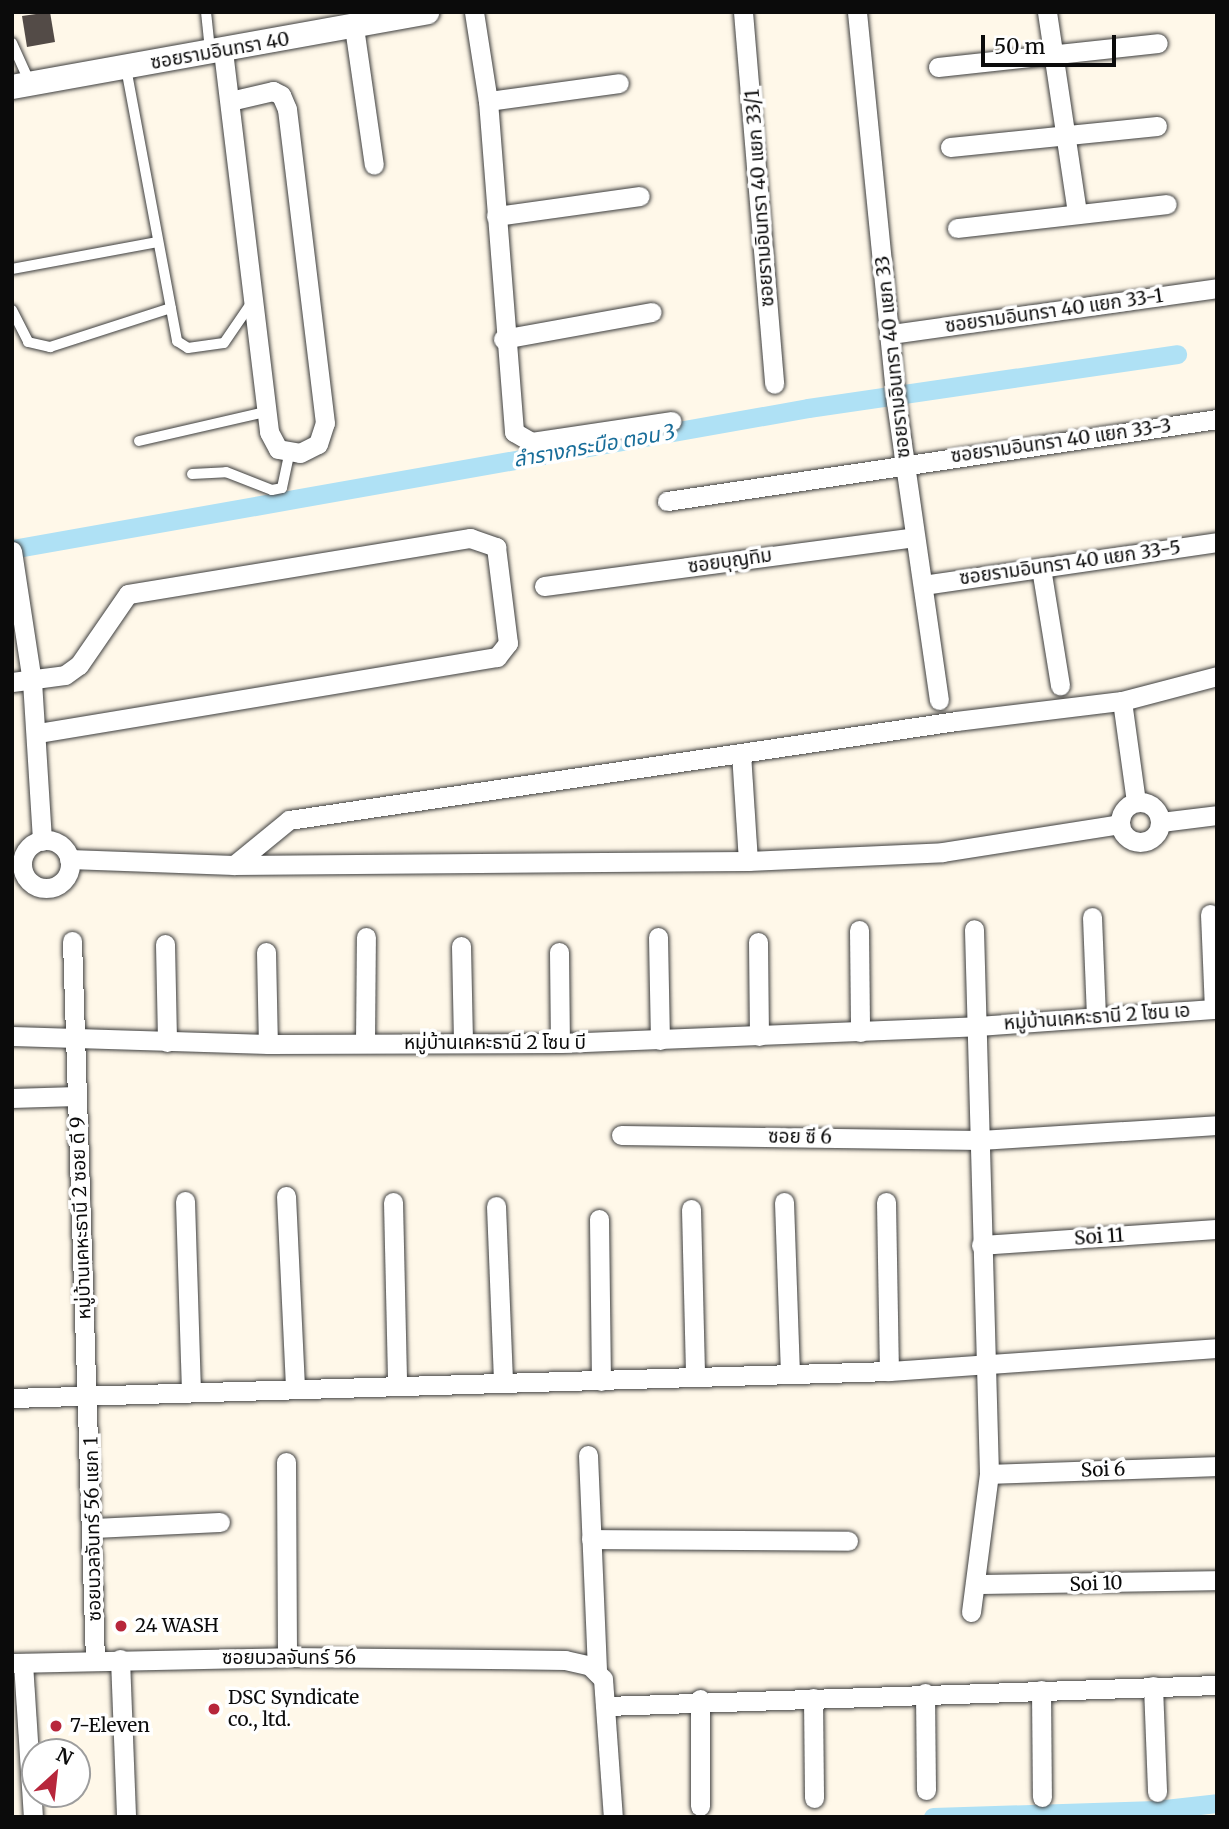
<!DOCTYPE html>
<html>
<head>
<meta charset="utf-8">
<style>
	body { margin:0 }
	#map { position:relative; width:1229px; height:1829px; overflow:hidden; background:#fff8e9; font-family:Merriweather,"Noto Sans Thai",serif }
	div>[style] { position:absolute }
	.canal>* { height:19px; margin:-9.5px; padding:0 9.5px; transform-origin:9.5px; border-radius:9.5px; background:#afe1f5 }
	.building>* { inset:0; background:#534b47 }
	.roads { filter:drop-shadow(0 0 2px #3e3e3e) drop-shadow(0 0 2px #3e3e3e) }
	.service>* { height:10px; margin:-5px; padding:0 5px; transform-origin:5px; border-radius:5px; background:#fff }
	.minor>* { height:19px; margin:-9.5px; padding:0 9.5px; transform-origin:9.5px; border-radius:9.5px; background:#fff }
	.minor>.ring { margin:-9.5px; padding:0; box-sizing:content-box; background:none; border:19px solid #fff; border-radius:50% }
	.tertiary>* { height:24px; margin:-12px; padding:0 12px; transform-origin:12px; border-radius:12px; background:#fff }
	.dots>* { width:19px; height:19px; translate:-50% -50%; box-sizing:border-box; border:4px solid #fff; border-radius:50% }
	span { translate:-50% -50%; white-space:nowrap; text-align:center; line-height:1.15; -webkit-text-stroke:7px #fff; paint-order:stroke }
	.street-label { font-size:19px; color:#0b0b0b }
	.poi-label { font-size:19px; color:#0b0b0b }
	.left { translate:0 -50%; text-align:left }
	.water-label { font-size:21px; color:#186d99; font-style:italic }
	.frame { position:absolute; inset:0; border:14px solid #0b0b0b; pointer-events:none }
	.north { position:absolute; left:21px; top:1738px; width:70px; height:70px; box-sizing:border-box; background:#fff; border:2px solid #9d9d9d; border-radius:50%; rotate:27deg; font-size:19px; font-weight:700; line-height:28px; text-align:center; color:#0b0b0b }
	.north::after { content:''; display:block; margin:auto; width:24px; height:32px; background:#b7263b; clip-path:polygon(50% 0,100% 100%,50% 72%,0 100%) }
	.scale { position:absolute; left:981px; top:35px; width:135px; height:32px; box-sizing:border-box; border:4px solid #0b0b0b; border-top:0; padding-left:9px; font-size:21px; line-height:24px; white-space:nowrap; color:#0b0b0b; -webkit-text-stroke:5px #fff; paint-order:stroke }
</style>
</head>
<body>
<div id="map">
	<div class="canal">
		<i style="left:12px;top:549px;width:808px;rotate:-10.04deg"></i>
		<i style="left:808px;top:408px;width:373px;rotate:-8.3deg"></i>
		<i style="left:933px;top:1817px;width:223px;rotate:-1.8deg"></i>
		<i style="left:1156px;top:1810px;width:61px;rotate:-6.5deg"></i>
	</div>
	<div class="building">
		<i style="clip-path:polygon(50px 12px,55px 42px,27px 47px,22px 16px)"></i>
	</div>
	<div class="roads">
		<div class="service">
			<i style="left:206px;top:12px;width:38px;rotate:84deg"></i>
			<i style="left:12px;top:43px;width:44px;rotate:65.8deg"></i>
			<i style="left:126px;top:68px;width:278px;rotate:79.4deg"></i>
			<i style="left:177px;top:341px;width:13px;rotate:32deg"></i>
			<i style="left:188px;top:348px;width:36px;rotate:-8deg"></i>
			<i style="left:224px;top:343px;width:50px;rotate:-55.7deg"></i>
			<i style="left:12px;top:269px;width:148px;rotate:-10.5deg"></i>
			<i style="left:12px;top:310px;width:36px;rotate:63deg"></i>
			<i style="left:28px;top:342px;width:23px;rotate:13deg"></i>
			<i style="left:50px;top:347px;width:127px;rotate:-17.9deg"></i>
			<i style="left:139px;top:441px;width:130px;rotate:-12.9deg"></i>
			<i style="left:192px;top:474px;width:34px;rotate:-3deg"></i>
			<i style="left:226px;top:472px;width:49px;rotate:21.4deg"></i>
			<i style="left:272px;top:490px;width:10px;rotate:-11deg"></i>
			<i style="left:282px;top:488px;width:35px;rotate:-78deg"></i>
		</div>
		<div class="minor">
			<i style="left:474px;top:12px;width:90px;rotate:81.1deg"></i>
			<i style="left:488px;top:101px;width:332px;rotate:85.5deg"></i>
			<i style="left:514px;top:432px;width:20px;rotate:30deg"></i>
			<i style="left:531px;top:442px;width:142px;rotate:-8.5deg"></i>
			<i style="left:743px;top:12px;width:373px;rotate:85.2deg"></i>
			<i style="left:857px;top:12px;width:392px;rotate:84.3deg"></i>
			<i style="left:896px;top:402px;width:301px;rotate:81.8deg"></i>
			<i style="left:1047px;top:12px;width:203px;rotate:81.5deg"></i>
			<i style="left:354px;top:27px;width:139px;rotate:81.8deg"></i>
			<i style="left:223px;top:51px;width:384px;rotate:83.1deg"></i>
			<i style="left:269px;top:432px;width:19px;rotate:62deg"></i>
			<i style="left:278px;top:449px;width:22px;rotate:10deg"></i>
			<i style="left:300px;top:453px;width:20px;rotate:-27deg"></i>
			<i style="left:318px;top:444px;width:22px;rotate:-72deg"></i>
			<i style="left:325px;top:423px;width:316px;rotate:-96.9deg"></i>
			<i style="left:287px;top:109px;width:15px;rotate:-113deg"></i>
			<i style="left:281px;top:95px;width:9px;rotate:-153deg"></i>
			<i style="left:273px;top:91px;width:44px;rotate:166.9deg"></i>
			<i style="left:938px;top:67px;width:221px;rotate:-6.2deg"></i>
			<i style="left:488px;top:101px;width:132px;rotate:-7.8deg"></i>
			<i style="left:950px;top:147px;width:208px;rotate:-5.8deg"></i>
			<i style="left:496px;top:216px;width:145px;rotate:-7.9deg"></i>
			<i style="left:957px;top:228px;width:211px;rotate:-6.5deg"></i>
			<i style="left:891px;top:334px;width:329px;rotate:-8deg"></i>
			<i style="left:503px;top:339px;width:151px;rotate:-10.3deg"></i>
			<i style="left:667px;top:501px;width:556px;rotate:-8.48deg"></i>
			<i style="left:12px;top:551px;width:132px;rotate:81.3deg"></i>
			<i style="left:32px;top:681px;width:160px;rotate:86.4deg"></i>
			<i style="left:1041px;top:568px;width:119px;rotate:80.8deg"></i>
			<i style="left:923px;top:585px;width:297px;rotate:-8.3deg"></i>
			<i style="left:544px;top:586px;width:374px;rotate:-7.5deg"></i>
			<i style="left:12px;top:682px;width:53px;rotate:-7.5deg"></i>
			<i style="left:65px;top:675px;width:17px;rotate:-36deg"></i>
			<i style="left:79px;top:665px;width:86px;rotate:-55.4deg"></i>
			<i style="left:128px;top:594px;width:347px;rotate:-9.3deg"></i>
			<i style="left:470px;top:538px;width:28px;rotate:19deg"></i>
			<i style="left:496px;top:547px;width:97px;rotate:82.9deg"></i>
			<i style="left:508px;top:643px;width:18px;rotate:128deg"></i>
			<i style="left:497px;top:657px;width:467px;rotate:170.6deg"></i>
			<i style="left:1122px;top:701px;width:102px;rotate:82.1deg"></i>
			<i style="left:741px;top:753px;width:108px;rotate:86.3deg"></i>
			<i class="ring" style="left:1120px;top:802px;width:21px;height:21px"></i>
			<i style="left:1161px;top:822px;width:56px;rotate:-7.1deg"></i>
			<i class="ring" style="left:22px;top:840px;width:29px;height:29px"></i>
			<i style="left:69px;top:859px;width:165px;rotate:2.1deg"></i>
			<i style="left:234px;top:865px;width:514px;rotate:-0.45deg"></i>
			<i style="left:748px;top:861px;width:195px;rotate:-2.6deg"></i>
			<i style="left:943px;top:852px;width:179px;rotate:-9deg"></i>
			<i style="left:234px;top:865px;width:71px;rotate:-39.3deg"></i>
			<i style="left:289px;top:820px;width:674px;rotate:-8.44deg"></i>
			<i style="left:956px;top:721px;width:167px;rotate:-6.9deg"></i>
			<i style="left:1122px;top:701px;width:98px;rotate:-14.7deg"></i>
			<i style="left:1210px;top:914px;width:95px;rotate:87.6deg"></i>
			<i style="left:1092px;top:917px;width:100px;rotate:87.7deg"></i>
			<i style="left:859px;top:930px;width:102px;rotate:89.4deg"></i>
			<i style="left:658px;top:937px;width:103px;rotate:88.9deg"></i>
			<i style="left:72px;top:941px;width:718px;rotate:88.17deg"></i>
			<i style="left:758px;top:942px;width:94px;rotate:89.4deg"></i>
			<i style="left:165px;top:944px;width:98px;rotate:88.8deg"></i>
			<i style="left:461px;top:946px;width:97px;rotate:88.8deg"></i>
			<i style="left:266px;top:952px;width:92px;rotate:88.8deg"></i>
			<i style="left:559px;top:952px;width:91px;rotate:89.4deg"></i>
			<i style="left:12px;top:1036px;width:256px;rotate:1.8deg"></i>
			<i style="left:268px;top:1044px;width:292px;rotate:-0.2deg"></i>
			<i style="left:560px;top:1043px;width:417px;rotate:-2.3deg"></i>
			<i style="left:977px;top:1026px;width:241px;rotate:-4.1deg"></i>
			<i style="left:365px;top:1043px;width:106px;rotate:-89.5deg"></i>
			<i style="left:12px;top:1098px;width:64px;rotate:-1.8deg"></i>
			<i style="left:621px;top:1135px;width:359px;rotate:0.8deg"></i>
			<i style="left:980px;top:1140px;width:237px;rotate:-3.6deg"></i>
			<i style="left:286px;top:1196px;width:192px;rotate:87.3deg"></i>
			<i style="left:185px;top:1201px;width:189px;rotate:88.2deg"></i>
			<i style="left:393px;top:1202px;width:182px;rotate:88.7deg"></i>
			<i style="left:784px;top:1202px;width:172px;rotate:88deg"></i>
			<i style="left:886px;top:1202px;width:169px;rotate:89deg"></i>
			<i style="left:496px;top:1206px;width:176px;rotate:87.7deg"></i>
			<i style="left:691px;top:1209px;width:167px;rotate:88.6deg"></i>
			<i style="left:599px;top:1219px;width:162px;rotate:89.3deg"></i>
			<i style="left:981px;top:1245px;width:237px;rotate:-3.9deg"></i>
			<i style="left:12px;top:1398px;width:877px;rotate:-1.76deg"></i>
			<i style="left:889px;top:1371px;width:329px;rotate:-4deg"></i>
			<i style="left:588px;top:1455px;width:218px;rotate:87.6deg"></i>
			<i style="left:286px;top:1462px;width:195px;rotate:89.7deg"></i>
			<i style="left:989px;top:1474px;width:228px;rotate:-2deg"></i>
			<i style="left:93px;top:1528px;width:127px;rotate:-2.7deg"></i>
			<i style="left:591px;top:1539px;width:257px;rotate:0.4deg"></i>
			<i style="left:975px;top:1584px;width:242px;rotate:-0.9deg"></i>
			<i style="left:971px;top:1612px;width:139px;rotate:-82.6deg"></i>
			<i style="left:989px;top:1474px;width:545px;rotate:-91.58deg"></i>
			<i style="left:120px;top:1659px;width:158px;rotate:87.8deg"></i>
			<i style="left:12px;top:1663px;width:275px;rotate:-1.2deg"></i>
			<i style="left:287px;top:1657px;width:278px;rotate:0.6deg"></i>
			<i style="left:565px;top:1660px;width:26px;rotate:13deg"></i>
			<i style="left:590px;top:1666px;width:18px;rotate:45deg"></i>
			<i style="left:603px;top:1679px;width:138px;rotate:85.9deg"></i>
			<i style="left:23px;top:1663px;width:154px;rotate:86.3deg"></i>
			<i style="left:1153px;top:1686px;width:106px;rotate:87.8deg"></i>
			<i style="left:1041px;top:1690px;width:107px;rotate:89.5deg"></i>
			<i style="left:925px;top:1693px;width:97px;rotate:89.4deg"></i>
			<i style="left:813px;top:1698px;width:100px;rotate:89.4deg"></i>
			<i style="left:700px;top:1699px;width:107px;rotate:90deg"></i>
			<i style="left:606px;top:1706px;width:611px;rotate:-1.97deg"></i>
		</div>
		<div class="tertiary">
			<i style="left:12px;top:87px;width:422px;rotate:-10.2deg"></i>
		</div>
	</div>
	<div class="dots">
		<i style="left:121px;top:1626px;background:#b7263b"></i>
		<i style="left:214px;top:1709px;background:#b7263b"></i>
		<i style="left:56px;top:1726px;background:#b7263b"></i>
	</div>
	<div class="street-label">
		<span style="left:220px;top:51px;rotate:-10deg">ซอยรามอินทรา 40</span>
		<span style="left:760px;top:198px;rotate:-94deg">ซอยรามอินทรา 40 แยก 33/1</span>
		<span style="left:1054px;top:311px;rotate:-8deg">ซอยรามอินทรา 40 แยก 33-1</span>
		<span style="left:893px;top:357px;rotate:-96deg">ซอยรามอินทรา 40 แยก 33</span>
		<span style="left:1061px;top:441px;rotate:-8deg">ซอยรามอินทรา 40 แยก 33-3</span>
		<span style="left:730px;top:561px;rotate:-8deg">ซอยบุญทิม</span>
		<span style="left:1070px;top:563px;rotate:-8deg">ซอยรามอินทรา 40 แยก 33-5</span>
		<span style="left:1097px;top:1017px;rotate:-4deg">หมู่บ้านเคหะธานี 2 โซน เอ</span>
		<span style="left:495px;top:1043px">หมู่บ้านเคหะธานี 2 โซน บี</span>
		<span style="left:800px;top:1137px;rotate:1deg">ซอย ซี 6</span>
		<span style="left:81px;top:1218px;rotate:-92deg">หมู่บ้านเคหะธานี 2 ซอย ดี 9</span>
		<span style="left:1099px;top:1237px;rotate:-4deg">Soi 11</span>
		<span style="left:1103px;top:1470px;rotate:-2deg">Soi 6</span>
		<span style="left:93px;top:1529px;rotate:-91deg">ซอยนวลจันทร์ 56 แยก 1</span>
		<span style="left:1096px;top:1584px;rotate:-2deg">Soi 10</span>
		<span style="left:289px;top:1658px">ซอยนวลจันทร์ 56</span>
	</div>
	<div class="poi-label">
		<span class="left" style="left:135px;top:1626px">24 WASH</span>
		<span class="left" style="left:228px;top:1709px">DSC Syndicate<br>co., ltd.</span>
		<span class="left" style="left:70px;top:1726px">7-Eleven</span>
	</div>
	<div class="water-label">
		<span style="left:594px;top:446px;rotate:-10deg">ลำรางกระบือ ตอน 3</span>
	</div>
	<div class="frame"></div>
	<div class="north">N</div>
	<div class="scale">50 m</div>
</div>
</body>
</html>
